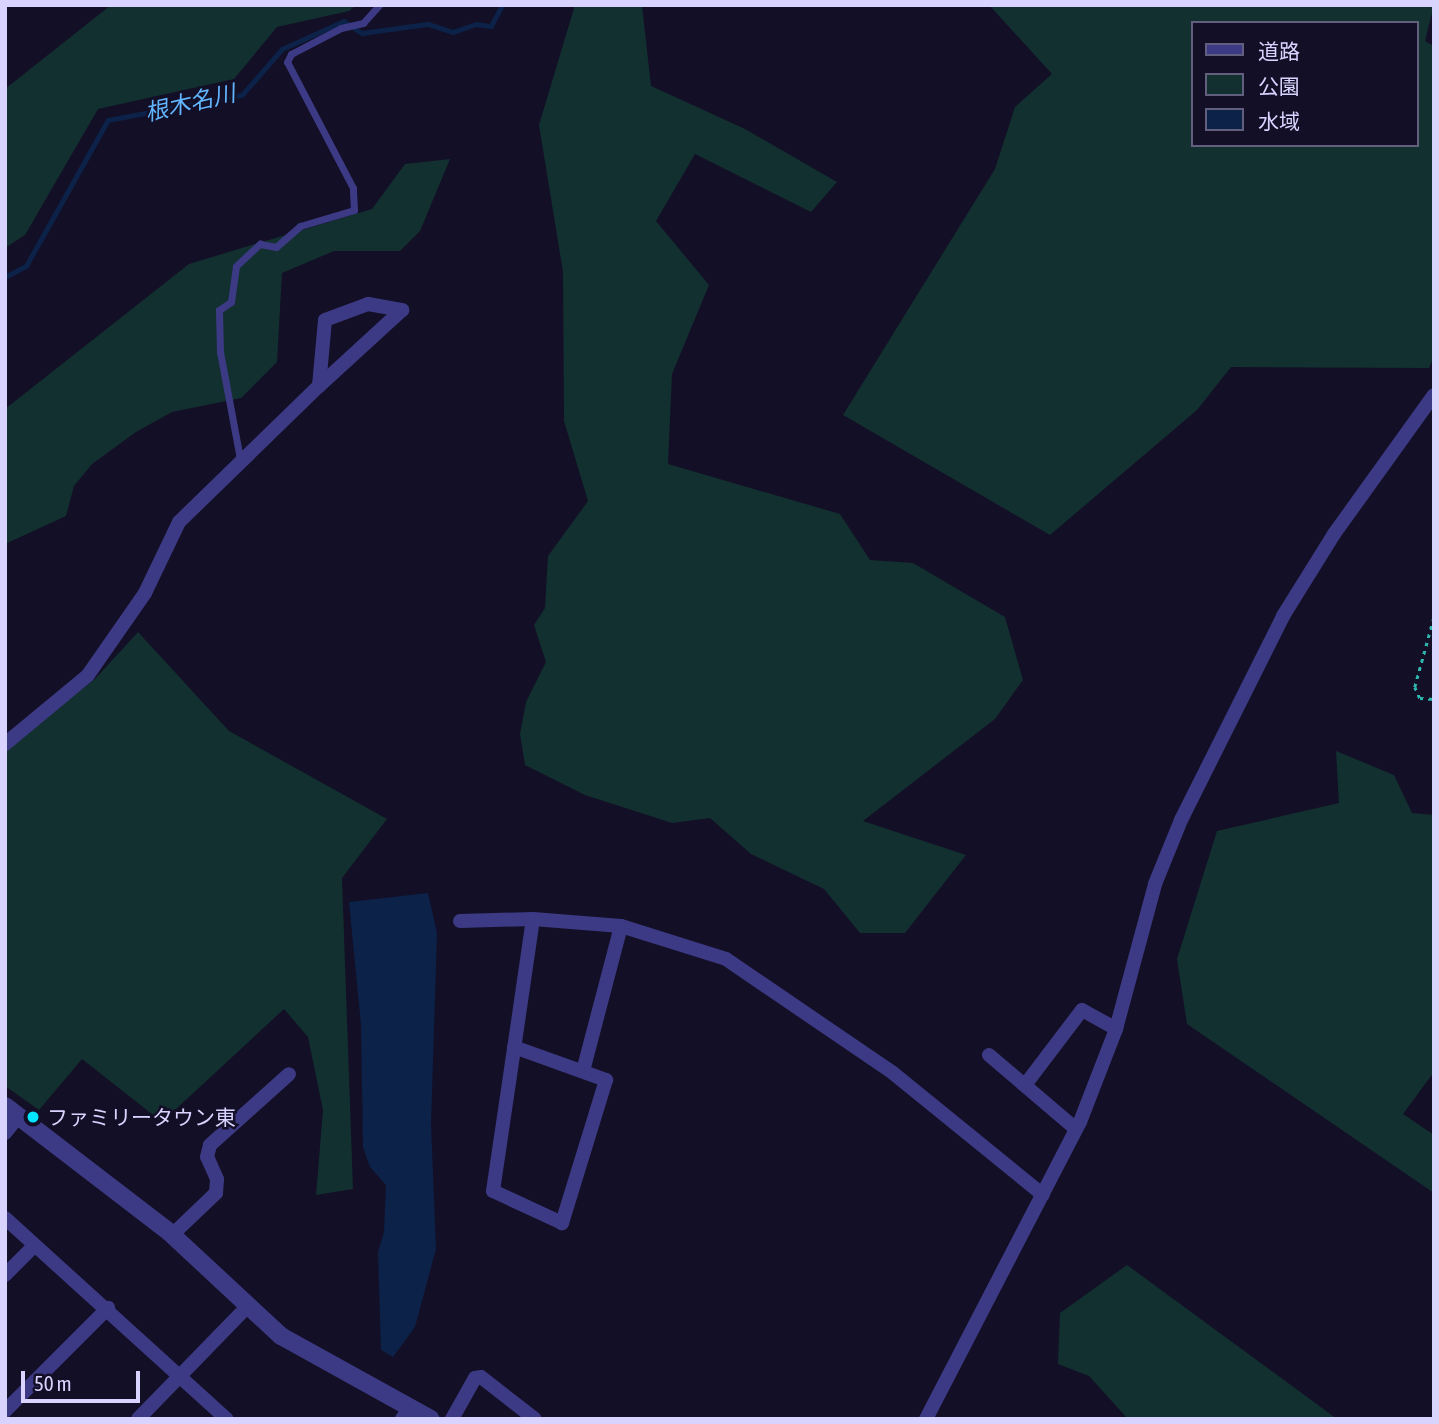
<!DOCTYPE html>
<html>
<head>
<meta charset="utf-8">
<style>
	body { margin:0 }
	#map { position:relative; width:1439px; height:1424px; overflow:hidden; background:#130f26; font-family:"Asap Condensed","Noto Sans JP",sans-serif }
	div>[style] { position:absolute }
	.green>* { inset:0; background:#12302f }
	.water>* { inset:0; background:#0c2248 }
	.stream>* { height:4.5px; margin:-2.25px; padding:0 2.25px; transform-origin:2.25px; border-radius:2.25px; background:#0c2248 }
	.path>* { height:2.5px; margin-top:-1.25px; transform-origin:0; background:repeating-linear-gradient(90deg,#2fb8b0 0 3.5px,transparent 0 8.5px) }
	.service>* { height:7px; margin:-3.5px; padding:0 3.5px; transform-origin:3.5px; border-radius:3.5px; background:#3d3a85 }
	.minor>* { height:14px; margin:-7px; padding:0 7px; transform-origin:7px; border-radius:7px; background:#3d3a85 }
	.tertiary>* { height:18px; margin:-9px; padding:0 9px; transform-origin:9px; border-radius:9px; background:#3d3a85 }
	.dots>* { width:19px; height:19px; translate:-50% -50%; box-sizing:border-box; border:4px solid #130f26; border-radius:50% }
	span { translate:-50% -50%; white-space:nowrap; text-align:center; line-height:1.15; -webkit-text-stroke:5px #130f26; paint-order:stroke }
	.poi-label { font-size:21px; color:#d9d4ff }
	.left { translate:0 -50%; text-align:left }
	.water-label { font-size:23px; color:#62b6ff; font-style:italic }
	.frame { position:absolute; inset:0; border:7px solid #d9d4ff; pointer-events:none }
	.legend { position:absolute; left:1191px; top:21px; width:228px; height:126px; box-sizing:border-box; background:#130f26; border:2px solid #625e7d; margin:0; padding:9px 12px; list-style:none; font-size:21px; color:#d9d4ff }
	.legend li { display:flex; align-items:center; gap:14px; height:35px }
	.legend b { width:35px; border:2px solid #625e7d }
	.scale { position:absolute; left:21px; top:1371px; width:119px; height:32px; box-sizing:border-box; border:4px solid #d9d4ff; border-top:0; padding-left:9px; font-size:21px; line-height:24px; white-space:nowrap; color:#d9d4ff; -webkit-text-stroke:5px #130f26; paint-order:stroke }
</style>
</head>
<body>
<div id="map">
	<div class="green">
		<i style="clip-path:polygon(111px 5px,356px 5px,349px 11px,277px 27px,234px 79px,98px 109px,25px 235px,5px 248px,5px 89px)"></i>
		<i style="clip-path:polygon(575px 5px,642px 5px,651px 86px,745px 129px,837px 182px,811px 212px,695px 154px,656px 221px,709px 285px,672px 374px,668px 464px,840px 514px,870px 560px,913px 563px,1005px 617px,1023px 680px,995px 719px,863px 821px,966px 855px,905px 933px,860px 933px,824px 889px,751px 854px,710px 818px,672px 823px,585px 795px,525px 765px,520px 734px,526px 702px,546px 662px,534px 625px,545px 608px,548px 556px,588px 501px,564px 421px,563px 272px,539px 125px)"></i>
		<i style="clip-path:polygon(evenodd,989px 5px,1434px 5px,1425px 41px,1434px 46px,1434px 356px,1429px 368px,1231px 367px,1197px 410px,1050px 535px,843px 415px,995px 169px,1015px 107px,1052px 74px,989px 5px,1192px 23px,1416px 23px,1416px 145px,1192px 145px,1192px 23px)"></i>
		<i style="clip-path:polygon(450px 159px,420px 231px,400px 251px,334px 251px,282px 273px,277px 362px,241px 398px,172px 412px,136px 432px,92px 464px,74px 486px,66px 516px,5px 544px,5px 409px,189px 264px,372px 209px,405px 164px)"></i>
		<i style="clip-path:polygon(138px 632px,229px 731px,387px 819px,342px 878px,353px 1189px,316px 1195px,323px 1110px,308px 1037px,284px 1009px,162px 1122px,82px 1059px,39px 1110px,5px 1086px,5px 750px,95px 679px)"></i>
		<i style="clip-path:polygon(1336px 751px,1394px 775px,1412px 813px,1434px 815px,1434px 1072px,1403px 1114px,1434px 1135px,1434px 1193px,1187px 1024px,1177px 959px,1217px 831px,1339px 803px)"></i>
		<i style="clip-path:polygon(1127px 1265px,1337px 1419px,1128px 1419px,1089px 1376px,1058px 1364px,1060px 1313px)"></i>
	</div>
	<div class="water">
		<i style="clip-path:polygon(428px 893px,437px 933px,431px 1124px,436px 1249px,415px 1327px,393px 1357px,381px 1350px,378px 1252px,384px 1232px,386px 1185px,370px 1167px,363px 1147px,361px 1025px,349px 902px)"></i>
	</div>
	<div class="stream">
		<i style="left:5px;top:277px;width:24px;rotate:-28deg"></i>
		<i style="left:26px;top:266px;width:167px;rotate:-60.7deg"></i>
		<i style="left:108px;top:120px;width:136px;rotate:-10.6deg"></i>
		<i style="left:242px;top:95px;width:61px;rotate:-49deg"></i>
		<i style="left:282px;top:49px;width:68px;rotate:-24.3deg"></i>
		<i style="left:344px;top:21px;width:22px;rotate:34deg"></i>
		<i style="left:362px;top:33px;width:67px;rotate:-7.8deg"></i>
		<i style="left:428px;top:24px;width:26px;rotate:18deg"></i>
		<i style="left:453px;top:32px;width:24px;rotate:-19deg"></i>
		<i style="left:476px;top:24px;width:15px;rotate:8deg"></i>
		<i style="left:491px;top:26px;width:24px;rotate:-62deg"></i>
	</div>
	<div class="path">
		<i style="left:1434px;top:618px;width:72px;rotate:105.4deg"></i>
		<i style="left:1415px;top:687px;width:12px;rotate:66deg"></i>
		<i style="left:1420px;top:698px;width:14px;rotate:4deg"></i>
	</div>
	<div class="service">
		<i style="left:241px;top:464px;width:114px;rotate:-100.6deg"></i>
		<i style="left:220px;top:352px;width:42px;rotate:-91.4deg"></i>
		<i style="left:219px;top:310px;width:14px;rotate:-34deg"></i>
		<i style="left:231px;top:302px;width:36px;rotate:-82deg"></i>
		<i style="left:236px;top:266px;width:33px;rotate:-43deg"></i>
		<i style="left:260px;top:244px;width:16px;rotate:11deg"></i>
		<i style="left:276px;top:247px;width:32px;rotate:-41deg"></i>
		<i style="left:300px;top:226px;width:56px;rotate:-16.5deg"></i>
		<i style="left:354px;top:210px;width:22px;rotate:-93deg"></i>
		<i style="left:353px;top:188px;width:142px;rotate:-117.6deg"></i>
		<i style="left:287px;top:62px;width:9px;rotate:-63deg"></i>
		<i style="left:291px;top:54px;width:56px;rotate:-27.5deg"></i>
		<i style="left:341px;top:28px;width:23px;rotate:-13deg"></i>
		<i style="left:363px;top:23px;width:24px;rotate:-48deg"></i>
	</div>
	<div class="minor">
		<i style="left:368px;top:304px;width:35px;rotate:10deg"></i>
		<i style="left:402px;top:310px;width:113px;rotate:137.5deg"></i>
		<i style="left:319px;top:386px;width:66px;rotate:-84.8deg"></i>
		<i style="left:325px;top:320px;width:46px;rotate:-20.4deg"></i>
		<i style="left:5px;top:744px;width:108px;rotate:-39.7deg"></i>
		<i style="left:88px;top:675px;width:100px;rotate:-55.2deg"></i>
		<i style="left:145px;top:593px;width:79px;rotate:-64.4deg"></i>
		<i style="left:179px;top:522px;width:195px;rotate:-44.2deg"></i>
		<i style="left:460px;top:921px;width:73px;rotate:-1.6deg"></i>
		<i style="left:533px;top:919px;width:88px;rotate:4.5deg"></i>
		<i style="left:621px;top:926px;width:110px;rotate:17.4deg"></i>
		<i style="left:726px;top:959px;width:202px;rotate:34.3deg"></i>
		<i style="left:893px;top:1073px;width:193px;rotate:39.1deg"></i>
		<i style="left:514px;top:1047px;width:98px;rotate:19.7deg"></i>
		<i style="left:606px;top:1080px;width:150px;rotate:107.1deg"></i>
		<i style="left:562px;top:1223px;width:76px;rotate:-155.1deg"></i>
		<i style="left:493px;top:1191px;width:144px;rotate:-81.6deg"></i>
		<i style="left:514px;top:1049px;width:131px;rotate:-81.7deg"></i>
		<i style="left:989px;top:1055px;width:114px;rotate:40.4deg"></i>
		<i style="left:583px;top:1071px;width:150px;rotate:-75.3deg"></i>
		<i style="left:1025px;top:1085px;width:94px;rotate:-52.8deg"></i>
		<i style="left:1082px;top:1010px;width:39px;rotate:29deg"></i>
		<i style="left:5px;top:1133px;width:22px;rotate:-51deg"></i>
		<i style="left:5px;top:1218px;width:299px;rotate:42.2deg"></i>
		<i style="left:172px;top:1235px;width:61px;rotate:-43.7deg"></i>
		<i style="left:216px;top:1193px;width:14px;rotate:-86deg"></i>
		<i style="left:217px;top:1179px;width:24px;rotate:-114deg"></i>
		<i style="left:207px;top:1157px;width:12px;rotate:-76deg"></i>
		<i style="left:210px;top:1145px;width:106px;rotate:-41.9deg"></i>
		<i style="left:5px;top:1275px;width:42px;rotate:-45deg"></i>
		<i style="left:5px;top:1411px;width:146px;rotate:-45deg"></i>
		<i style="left:138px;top:1419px;width:155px;rotate:-45.8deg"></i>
		<i style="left:402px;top:1419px;width:14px;rotate:-56deg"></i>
		<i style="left:452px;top:1419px;width:47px;rotate:-60.7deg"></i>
		<i style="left:475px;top:1378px;width:6px;rotate:-9deg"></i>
		<i style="left:481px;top:1377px;width:68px;rotate:37.9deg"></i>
		<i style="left:926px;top:1419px;width:335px;rotate:-62.6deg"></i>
		<i style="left:1080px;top:1122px;width:100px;rotate:-68.8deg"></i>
		<i style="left:1116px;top:1029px;width:150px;rotate:-74.9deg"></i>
		<i style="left:1155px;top:884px;width:69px;rotate:-67.9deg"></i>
		<i style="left:1181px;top:820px;width:228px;rotate:-63.4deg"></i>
		<i style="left:1283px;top:616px;width:97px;rotate:-58.1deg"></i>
		<i style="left:1334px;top:534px;width:171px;rotate:-54.3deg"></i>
	</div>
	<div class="tertiary">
		<i style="left:5px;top:1106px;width:207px;rotate:37.5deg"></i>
		<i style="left:169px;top:1232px;width:153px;rotate:42.9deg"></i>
		<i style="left:281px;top:1336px;width:171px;rotate:29deg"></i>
	</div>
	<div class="dots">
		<i style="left:33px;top:1117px;background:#00e5ff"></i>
	</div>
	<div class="poi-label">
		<span class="left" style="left:47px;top:1117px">ファミリータウン東</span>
	</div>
	<div class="water-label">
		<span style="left:190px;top:103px;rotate:-13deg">根木名川</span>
	</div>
	<div class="frame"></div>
	<ul class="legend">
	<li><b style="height:9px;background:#3d3a85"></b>道路</li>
	<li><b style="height:19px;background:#12302f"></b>公園</li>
	<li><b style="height:19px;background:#0c2248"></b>水域</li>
	</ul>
	<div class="scale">50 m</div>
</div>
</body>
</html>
